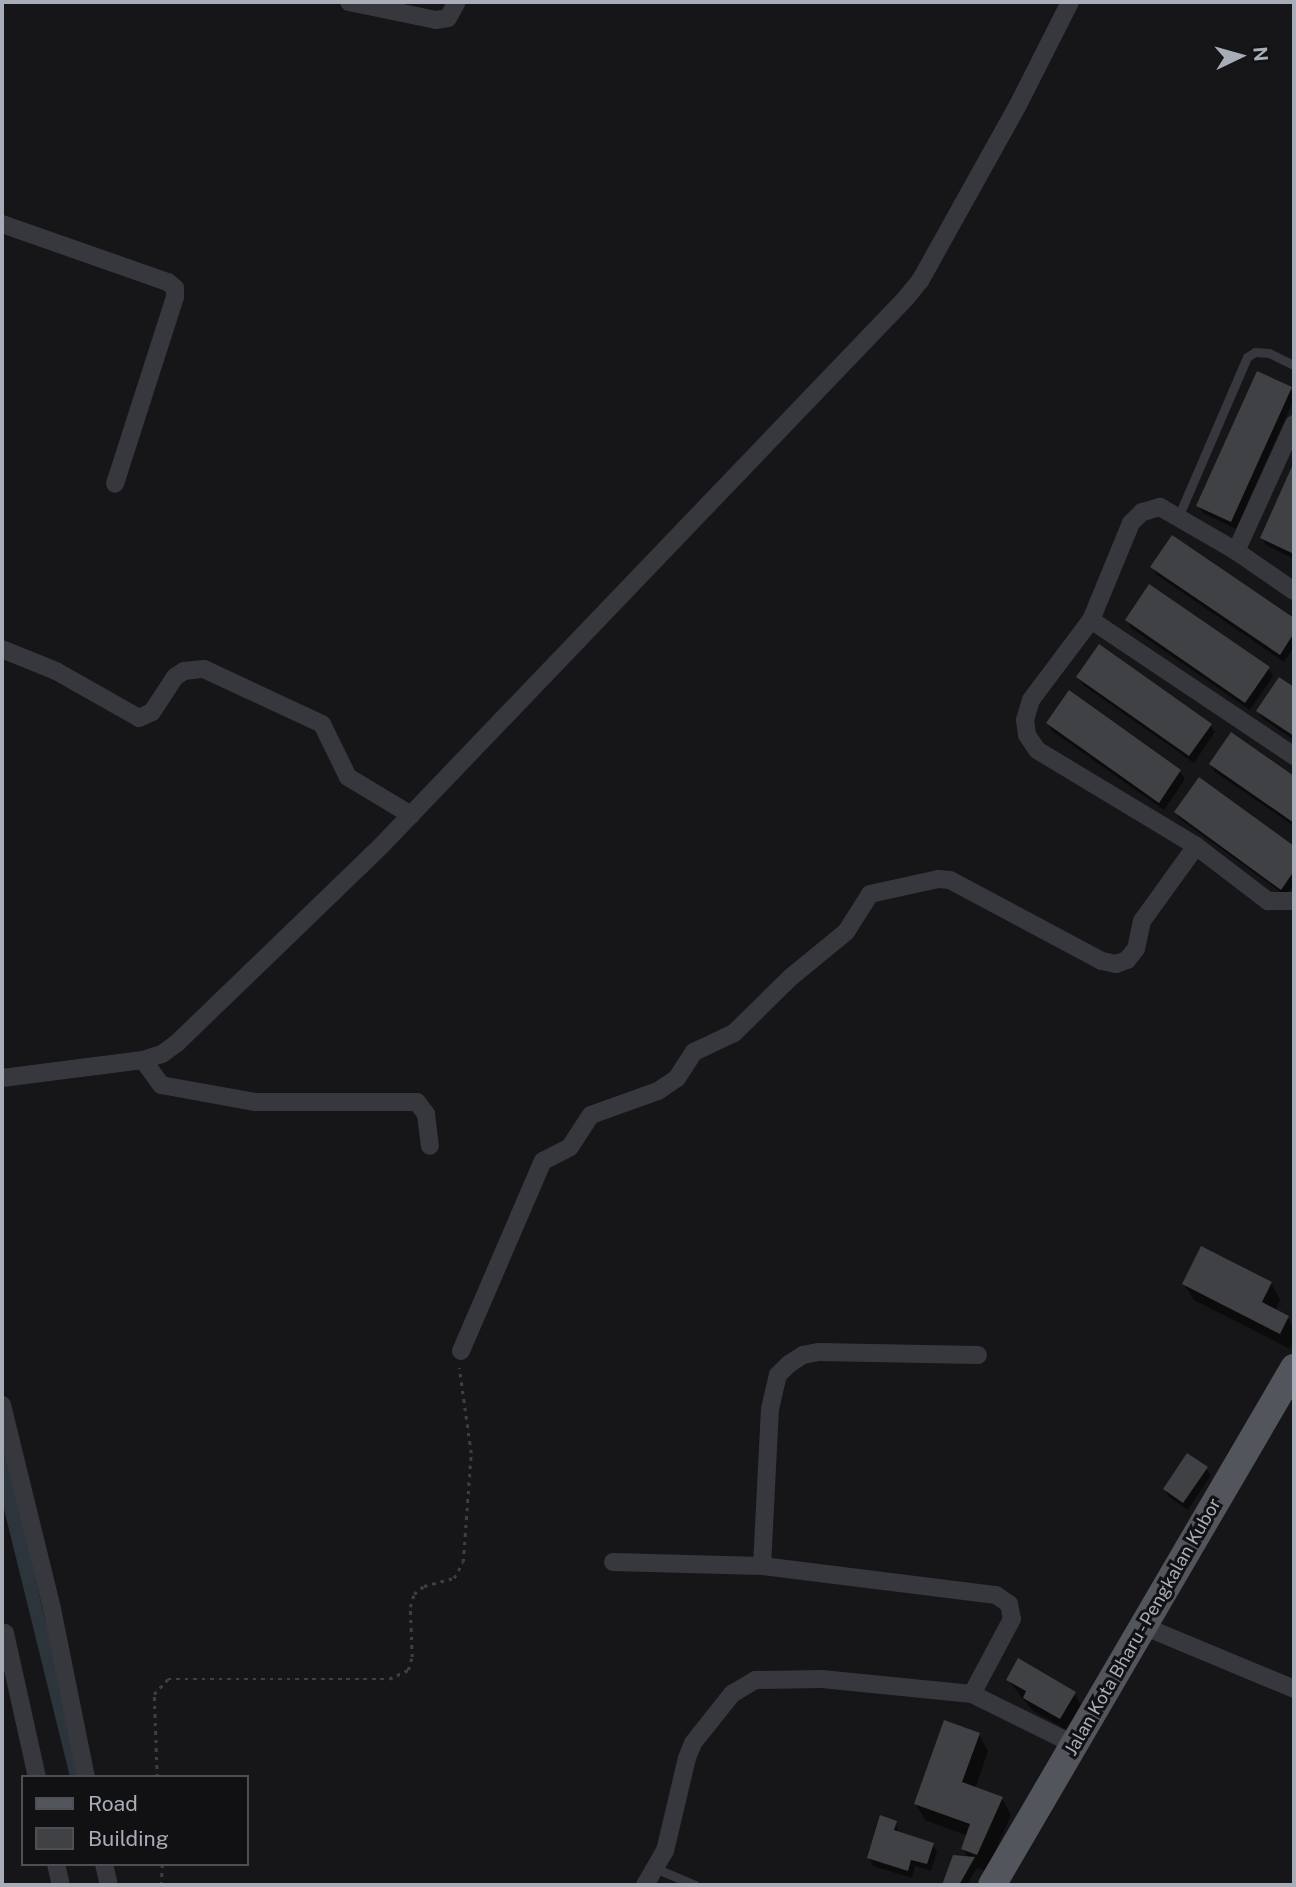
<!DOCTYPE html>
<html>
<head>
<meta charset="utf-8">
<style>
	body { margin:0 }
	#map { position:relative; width:1296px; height:1887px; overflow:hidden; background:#161618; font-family:"Public Sans",sans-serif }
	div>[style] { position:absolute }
	.water>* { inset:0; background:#2c353c }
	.shadow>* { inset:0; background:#0007 }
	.building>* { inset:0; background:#404145 }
	.path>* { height:2.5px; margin-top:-1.25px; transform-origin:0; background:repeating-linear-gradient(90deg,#3d3f44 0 3.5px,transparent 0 8.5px) }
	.service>* { height:9px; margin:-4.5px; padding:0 4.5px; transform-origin:4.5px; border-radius:4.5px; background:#37383d }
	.minor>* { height:18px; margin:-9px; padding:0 9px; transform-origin:9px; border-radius:9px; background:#37383d }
	.primary>* { height:28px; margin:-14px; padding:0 14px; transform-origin:14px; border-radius:14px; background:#53555c }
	span { translate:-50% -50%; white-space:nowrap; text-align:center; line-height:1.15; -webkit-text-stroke:6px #111113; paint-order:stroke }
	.street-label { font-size:18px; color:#a8adb8 }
	.frame { position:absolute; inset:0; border:4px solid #a8adb8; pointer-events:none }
	.legend { position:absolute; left:21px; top:1775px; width:228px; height:91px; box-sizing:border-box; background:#111113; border:2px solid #4d4f55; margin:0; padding:9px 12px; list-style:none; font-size:21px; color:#a8adb8 }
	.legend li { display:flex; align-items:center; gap:14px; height:35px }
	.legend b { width:35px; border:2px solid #4d4f55 }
	.north { position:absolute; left:1205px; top:21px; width:70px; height:70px; -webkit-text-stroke:5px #111113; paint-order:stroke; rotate:85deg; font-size:19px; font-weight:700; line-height:28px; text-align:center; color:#a8adb8 }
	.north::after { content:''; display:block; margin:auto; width:24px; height:32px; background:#a8adb8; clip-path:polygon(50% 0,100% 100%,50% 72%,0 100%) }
</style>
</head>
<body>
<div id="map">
	<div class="water">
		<i style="clip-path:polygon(2px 1434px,43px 1611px,81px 1777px,70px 1777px,2px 1501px)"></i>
	</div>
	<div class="shadow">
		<i style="clip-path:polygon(1291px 389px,1294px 399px,1236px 529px,1203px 513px,1198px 506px)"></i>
		<i style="clip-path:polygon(1294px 466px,1294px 559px,1266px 545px,1261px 537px)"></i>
		<i style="clip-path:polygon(1173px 537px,1294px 620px,1294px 647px,1284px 662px,1157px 575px,1152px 567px)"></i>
		<i style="clip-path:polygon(1127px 620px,1268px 668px,1273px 676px,1250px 710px,1131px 628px)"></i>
		<i style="clip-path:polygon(1078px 677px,1210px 725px,1215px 732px,1194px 763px,1083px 685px)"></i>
		<i style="clip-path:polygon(1279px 679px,1294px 689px,1294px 740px,1263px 719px,1258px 712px)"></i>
		<i style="clip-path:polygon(1069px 693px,1180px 772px,1185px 779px,1164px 810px,1052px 731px,1048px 723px)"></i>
		<i style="clip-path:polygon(1231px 734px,1294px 778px,1294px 826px,1215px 772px,1211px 764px)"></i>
		<i style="clip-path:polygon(1199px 779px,1294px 848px,1294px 884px,1286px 896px,1180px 819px,1176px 812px)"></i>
		<i style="clip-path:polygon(1271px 1283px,1280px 1300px,1275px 1311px,1288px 1318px,1294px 1329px,1294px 1340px,1290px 1349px,1194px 1300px,1184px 1284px)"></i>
		<i style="clip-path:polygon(1206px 1468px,1211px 1475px,1188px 1510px,1169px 1497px,1165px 1490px)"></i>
		<i style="clip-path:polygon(1008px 1680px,1074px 1693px,1081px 1705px,1067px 1730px,1032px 1710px)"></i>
		<i style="clip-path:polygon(979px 1735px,988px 1751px,975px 1789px,1002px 1798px,1011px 1815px,987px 1871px,977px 1868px,967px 1885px,944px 1885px,954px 1857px,968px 1858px,963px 1849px,968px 1836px,925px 1820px,916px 1804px)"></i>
		<i style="clip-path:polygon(895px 1822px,899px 1834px,932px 1844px,937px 1852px,931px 1871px,915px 1866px,912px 1878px,873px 1866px,869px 1858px)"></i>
	</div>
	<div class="building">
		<i style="clip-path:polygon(1257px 371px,1292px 387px,1231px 522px,1196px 506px)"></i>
		<i style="clip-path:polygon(1294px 462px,1294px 554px,1260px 538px)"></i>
		<i style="clip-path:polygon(1172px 535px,1294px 618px,1294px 633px,1280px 655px,1150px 567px)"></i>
		<i style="clip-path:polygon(1149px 584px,1270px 667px,1245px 703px,1125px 620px)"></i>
		<i style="clip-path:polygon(1099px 644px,1212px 724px,1189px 756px,1076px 677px)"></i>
		<i style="clip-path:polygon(1279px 677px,1294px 687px,1294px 736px,1256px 711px)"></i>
		<i style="clip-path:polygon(1069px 690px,1181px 770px,1159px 803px,1046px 723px)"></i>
		<i style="clip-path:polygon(1231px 732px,1294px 776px,1294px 823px,1209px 764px)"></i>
		<i style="clip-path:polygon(1199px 777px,1294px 846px,1294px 871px,1281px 890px,1174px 812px)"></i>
		<i style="clip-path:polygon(1201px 1246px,1272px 1282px,1262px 1302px,1289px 1316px,1280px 1334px,1182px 1284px)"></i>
		<i style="clip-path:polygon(1187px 1453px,1208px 1467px,1183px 1503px,1163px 1489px)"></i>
		<i style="clip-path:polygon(1018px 1658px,1076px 1692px,1060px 1719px,1023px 1698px,1026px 1691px,1006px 1680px)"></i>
		<i style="clip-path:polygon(944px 1720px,980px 1733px,962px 1782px,1003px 1797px,977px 1855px,961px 1849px,970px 1824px,914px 1804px)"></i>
		<i style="clip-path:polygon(880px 1815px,897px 1821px,894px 1830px,934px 1843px,927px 1864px,911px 1860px,908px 1871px,867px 1858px)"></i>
		<i style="clip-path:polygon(953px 1855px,975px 1857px,959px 1885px,942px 1885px)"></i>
	</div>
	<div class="path">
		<i style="left:157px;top:1777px;width:83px;rotate:-92.1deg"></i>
		<i style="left:154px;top:1694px;width:21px;rotate:-47deg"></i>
		<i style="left:168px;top:1679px;width:221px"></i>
		<i style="left:389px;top:1679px;width:21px;rotate:-25deg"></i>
		<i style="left:408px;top:1670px;width:14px;rotate:-73deg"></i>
		<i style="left:412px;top:1657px;width:50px;rotate:-92.3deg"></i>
		<i style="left:410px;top:1607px;width:14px;rotate:-73deg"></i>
		<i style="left:414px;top:1594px;width:13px;rotate:-39deg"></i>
		<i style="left:424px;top:1586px;width:31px;rotate:-15deg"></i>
		<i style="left:454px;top:1578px;width:18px;rotate:-61deg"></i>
		<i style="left:463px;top:1562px;width:109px;rotate:-85.8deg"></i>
		<i style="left:471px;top:1453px;width:86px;rotate:-98deg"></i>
		<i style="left:161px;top:1885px;width:21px;rotate:-87deg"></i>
	</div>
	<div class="service">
		<i style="left:1179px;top:515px;width:172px;rotate:-66.7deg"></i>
		<i style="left:1247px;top:357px;width:9px;rotate:-32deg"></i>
		<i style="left:1255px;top:352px;width:14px;rotate:4deg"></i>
		<i style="left:1269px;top:353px;width:28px;rotate:26deg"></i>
		<i style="left:657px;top:1869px;width:41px;rotate:22.8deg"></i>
	</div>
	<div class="minor">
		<i style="left:349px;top:2px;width:89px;rotate:11.7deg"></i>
		<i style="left:436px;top:20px;width:12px;rotate:-9deg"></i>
		<i style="left:448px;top:18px;width:18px;rotate:-61deg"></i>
		<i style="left:2px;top:224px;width:176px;rotate:19.3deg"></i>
		<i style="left:168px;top:282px;width:9px;rotate:41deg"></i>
		<i style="left:175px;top:288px;width:9px;rotate:90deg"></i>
		<i style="left:175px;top:297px;width:196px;rotate:107.8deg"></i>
		<i style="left:1294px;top:424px;width:140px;rotate:114.5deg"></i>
		<i style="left:1236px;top:551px;width:70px;rotate:34.6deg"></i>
		<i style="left:1236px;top:551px;width:88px;rotate:-149.9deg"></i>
		<i style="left:1160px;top:507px;width:19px;rotate:164deg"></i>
		<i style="left:1142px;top:512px;width:16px;rotate:135deg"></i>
		<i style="left:1131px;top:523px;width:105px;rotate:112.4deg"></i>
		<i style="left:1091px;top:620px;width:100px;rotate:126.9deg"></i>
		<i style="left:1031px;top:700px;width:21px;rotate:107deg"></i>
		<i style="left:1025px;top:720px;width:15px;rotate:82deg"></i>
		<i style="left:1027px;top:735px;width:18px;rotate:56deg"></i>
		<i style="left:1037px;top:750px;width:186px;rotate:31.1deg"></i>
		<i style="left:1196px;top:846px;width:91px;rotate:37.4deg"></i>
		<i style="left:1268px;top:901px;width:26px"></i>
		<i style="left:1091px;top:620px;width:244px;rotate:33.8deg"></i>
		<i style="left:2px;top:649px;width:58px;rotate:22.2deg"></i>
		<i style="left:56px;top:671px;width:95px;rotate:29.5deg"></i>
		<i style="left:139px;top:718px;width:14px;rotate:-25deg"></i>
		<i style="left:152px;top:712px;width:42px;rotate:-56.7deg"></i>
		<i style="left:175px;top:677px;width:11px;rotate:-34deg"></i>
		<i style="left:184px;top:671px;width:20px;rotate:-6deg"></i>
		<i style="left:204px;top:669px;width:130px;rotate:25deg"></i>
		<i style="left:322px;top:724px;width:59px;rotate:63.9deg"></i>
		<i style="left:348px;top:777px;width:74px;rotate:31.1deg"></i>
		<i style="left:143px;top:1060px;width:31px;rotate:54deg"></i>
		<i style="left:161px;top:1085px;width:96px;rotate:10.3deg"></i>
		<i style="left:255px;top:1102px;width:162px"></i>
		<i style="left:417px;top:1102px;width:15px;rotate:53deg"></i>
		<i style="left:426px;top:1114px;width:32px;rotate:83deg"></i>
		<i style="left:2px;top:1078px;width:142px;rotate:-7.3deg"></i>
		<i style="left:143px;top:1060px;width:20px;rotate:-18deg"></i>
		<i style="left:162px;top:1054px;width:19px;rotate:-36deg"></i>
		<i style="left:177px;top:1043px;width:284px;rotate:-44deg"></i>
		<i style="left:381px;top:846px;width:759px;rotate:-46.23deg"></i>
		<i style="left:906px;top:298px;width:22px;rotate:-51deg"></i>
		<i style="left:920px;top:281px;width:201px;rotate:-60.9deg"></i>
		<i style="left:1018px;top:105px;width:115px;rotate:-63.2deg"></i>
		<i style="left:461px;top:1351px;width:207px;rotate:-66.7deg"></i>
		<i style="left:543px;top:1161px;width:30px;rotate:-27deg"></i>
		<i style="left:570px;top:1147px;width:38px;rotate:-57deg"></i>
		<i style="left:591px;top:1115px;width:71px;rotate:-19.7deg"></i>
		<i style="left:658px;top:1091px;width:23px;rotate:-34deg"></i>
		<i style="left:677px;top:1078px;width:31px;rotate:-57deg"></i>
		<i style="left:694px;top:1052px;width:44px;rotate:-25.4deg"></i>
		<i style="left:734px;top:1033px;width:80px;rotate:-44.5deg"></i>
		<i style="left:791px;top:977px;width:71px;rotate:-39.3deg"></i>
		<i style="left:846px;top:932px;width:45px;rotate:-57.7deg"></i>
		<i style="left:870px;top:894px;width:70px;rotate:-12.4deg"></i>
		<i style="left:938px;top:879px;width:12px;rotate:5deg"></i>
		<i style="left:950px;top:880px;width:172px;rotate:28.1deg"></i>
		<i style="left:1102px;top:961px;width:14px;rotate:12deg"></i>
		<i style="left:1116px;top:964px;width:12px;rotate:-20deg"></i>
		<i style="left:1127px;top:960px;width:14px;rotate:-51deg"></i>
		<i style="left:1136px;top:949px;width:29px;rotate:-78deg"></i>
		<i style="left:1142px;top:921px;width:92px;rotate:-54.2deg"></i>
		<i style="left:2px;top:1405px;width:210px;rotate:76.2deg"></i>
		<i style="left:52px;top:1609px;width:171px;rotate:78.6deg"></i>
		<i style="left:613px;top:1562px;width:149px;rotate:1.5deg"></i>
		<i style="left:762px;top:1566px;width:236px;rotate:7.1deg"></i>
		<i style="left:996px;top:1595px;width:16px;rotate:35deg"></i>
		<i style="left:1009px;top:1604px;width:15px;rotate:79deg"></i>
		<i style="left:1012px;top:1619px;width:85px;rotate:118.1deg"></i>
		<i style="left:762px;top:1566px;width:157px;rotate:-87.1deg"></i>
		<i style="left:770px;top:1409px;width:35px;rotate:-77deg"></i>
		<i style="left:778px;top:1375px;width:16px;rotate:-45deg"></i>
		<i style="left:789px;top:1364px;width:17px;rotate:-33deg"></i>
		<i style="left:803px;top:1355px;width:16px;rotate:-11deg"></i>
		<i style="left:819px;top:1352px;width:159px;rotate:1.1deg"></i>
		<i style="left:1143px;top:1626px;width:164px;rotate:22.6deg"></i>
		<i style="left:5px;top:1633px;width:148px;rotate:77.5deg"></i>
		<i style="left:56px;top:1864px;width:22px;rotate:77deg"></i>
		<i style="left:104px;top:1864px;width:22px;rotate:77deg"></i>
		<i style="left:645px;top:1885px;width:39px;rotate:-60deg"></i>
		<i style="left:665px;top:1851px;width:96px;rotate:-76.7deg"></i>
		<i style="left:687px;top:1758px;width:16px;rotate:-68deg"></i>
		<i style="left:693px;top:1743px;width:63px;rotate:-51.5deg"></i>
		<i style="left:732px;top:1694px;width:27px;rotate:-31deg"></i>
		<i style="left:755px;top:1680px;width:67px;rotate:-0.9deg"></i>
		<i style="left:822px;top:1679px;width:151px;rotate:5.7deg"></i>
		<i style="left:972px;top:1694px;width:115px;rotate:26.3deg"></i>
	</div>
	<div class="primary">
		<i style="left:992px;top:1885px;width:599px;rotate:-59.71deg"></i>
	</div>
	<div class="street-label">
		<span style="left:1143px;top:1627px;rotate:-60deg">Jalan Kota Bharu - Pengkalan Kubor</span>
	</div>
	<div class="frame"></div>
	<ul class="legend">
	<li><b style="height:9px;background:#53555c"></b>Road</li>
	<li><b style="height:19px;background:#404145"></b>Building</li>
	</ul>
	<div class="north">N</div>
</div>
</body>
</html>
